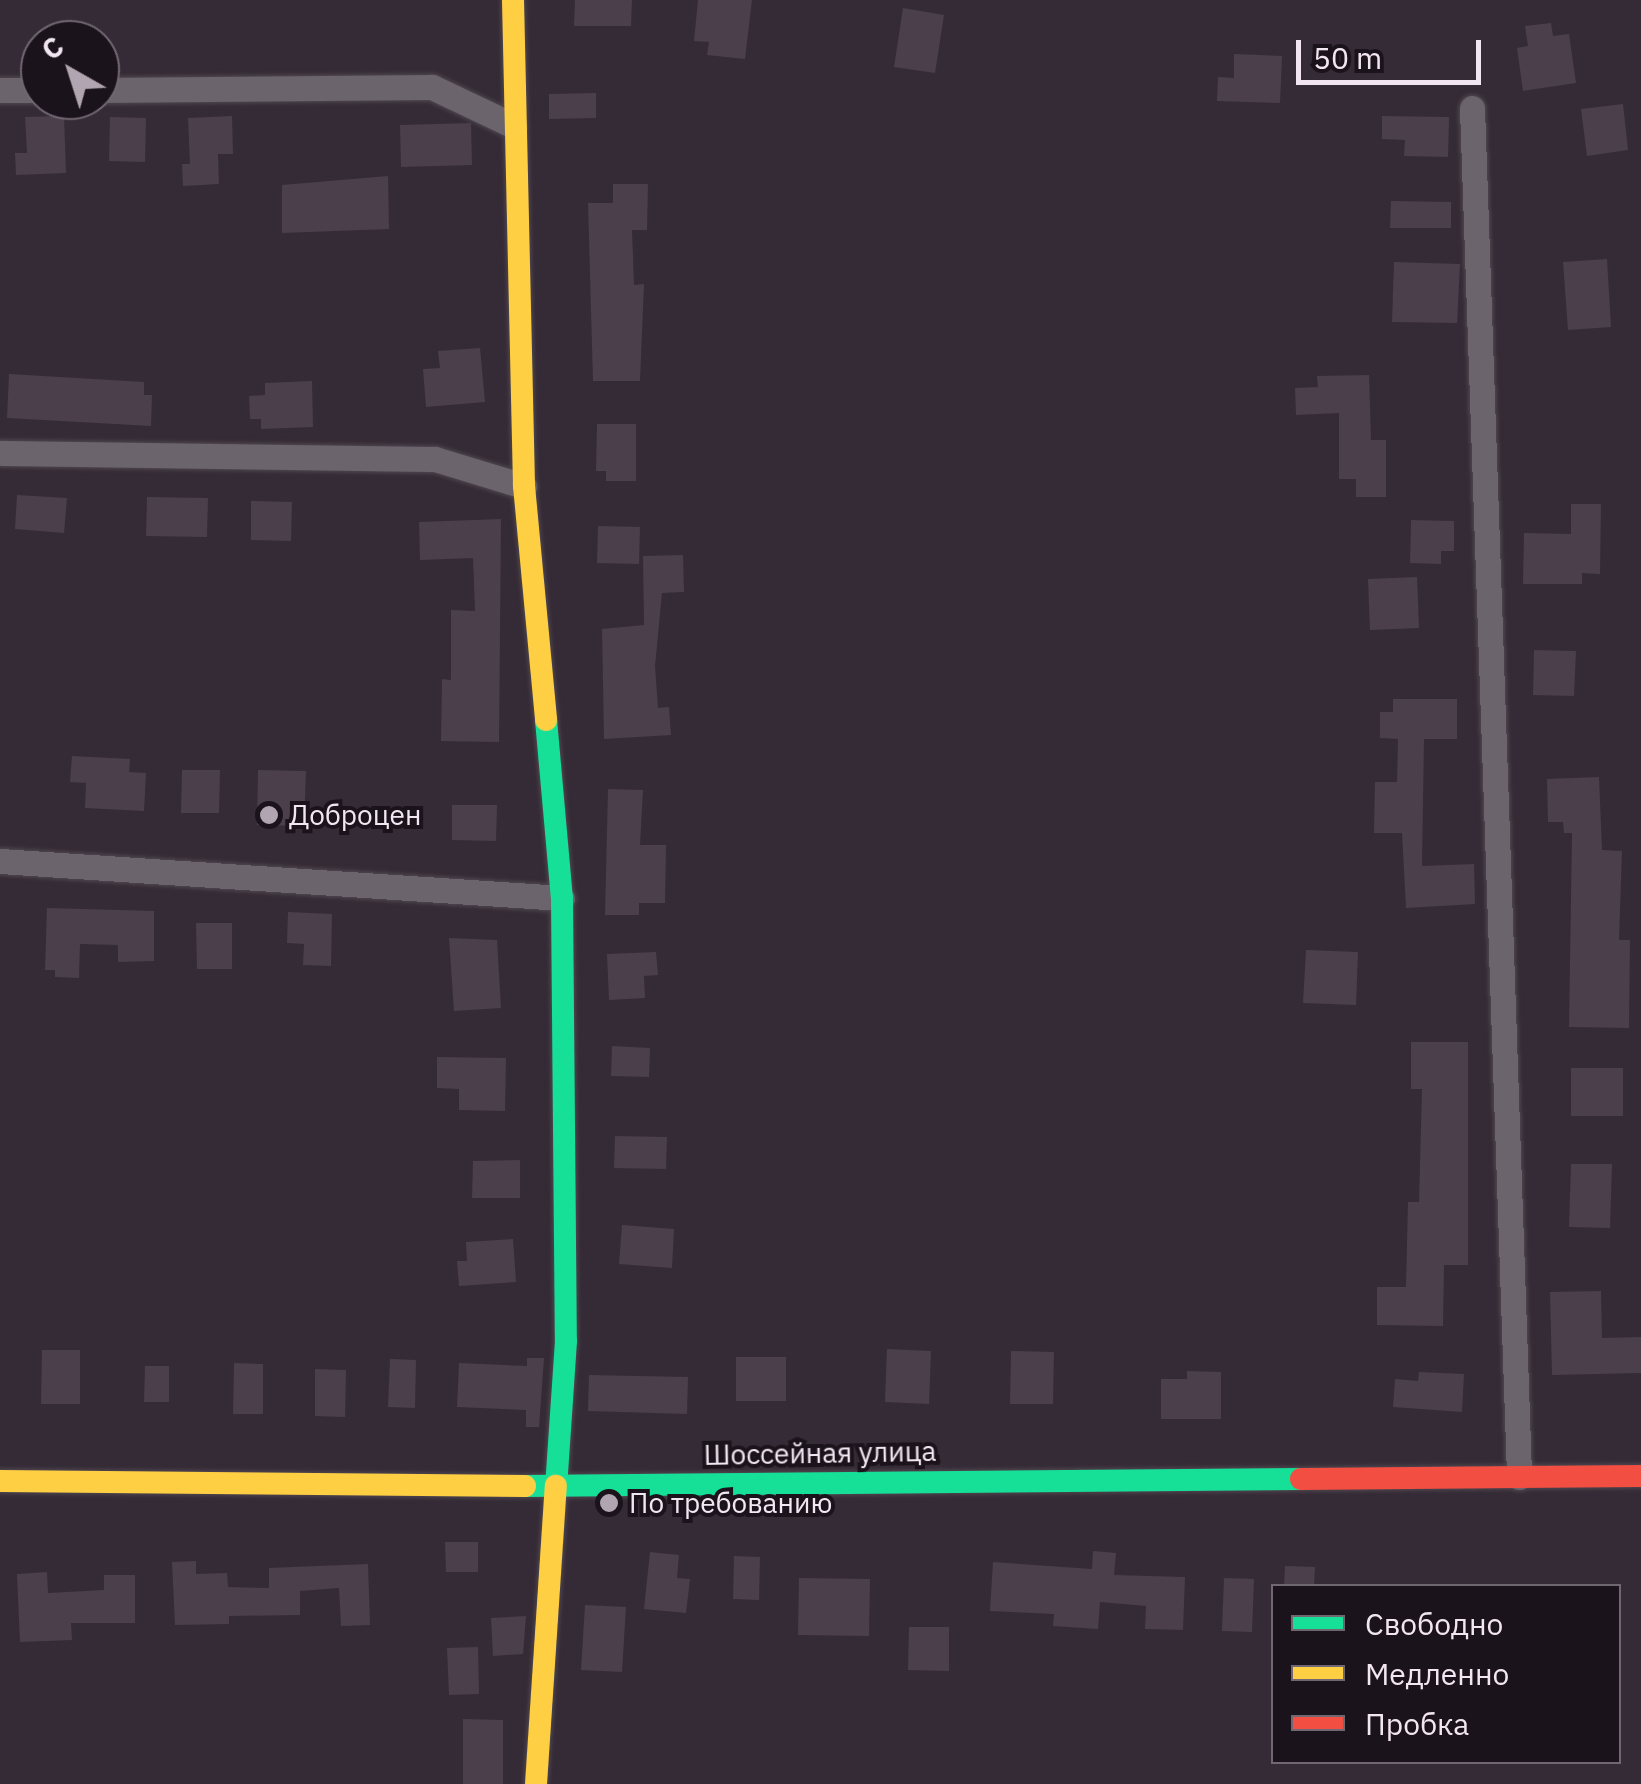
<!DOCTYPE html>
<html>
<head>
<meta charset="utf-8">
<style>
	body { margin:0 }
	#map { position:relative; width:1641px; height:1784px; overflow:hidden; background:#352b36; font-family:"IBM Plex Sans",sans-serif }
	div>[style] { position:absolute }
	.building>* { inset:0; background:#4a3f4b }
	.roads { filter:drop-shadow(0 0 2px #4f4750) drop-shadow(0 0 2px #4f4750) }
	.street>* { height:25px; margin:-12.5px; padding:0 12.5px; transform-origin:12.5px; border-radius:12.5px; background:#6b646c }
	.fast>* { height:22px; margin:-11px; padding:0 11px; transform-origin:11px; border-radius:11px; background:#16e098 }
	.slow>* { height:22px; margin:-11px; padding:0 11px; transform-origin:11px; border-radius:11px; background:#ffcf43 }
	.jam>* { height:22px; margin:-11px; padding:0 11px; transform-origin:11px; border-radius:11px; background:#f24e42 }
	.dots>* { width:28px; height:28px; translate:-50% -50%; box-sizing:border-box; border:5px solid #1b131c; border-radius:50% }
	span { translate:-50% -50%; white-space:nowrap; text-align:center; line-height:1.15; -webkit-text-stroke:8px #1b131c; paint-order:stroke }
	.poi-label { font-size:28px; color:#f2e6f2 }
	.left { translate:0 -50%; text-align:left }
	.street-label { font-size:28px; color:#f2e6f2 }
	.legend { position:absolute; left:1271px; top:1584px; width:350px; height:180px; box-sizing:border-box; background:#1b131c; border:2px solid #716772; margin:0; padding:12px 18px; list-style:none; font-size:30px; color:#f2e6f2 }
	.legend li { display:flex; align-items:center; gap:20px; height:50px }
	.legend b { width:50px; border:2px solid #716772 }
	.north { position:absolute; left:20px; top:20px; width:100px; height:100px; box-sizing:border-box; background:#1b131c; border:2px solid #716772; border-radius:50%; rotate:321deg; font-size:28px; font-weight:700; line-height:40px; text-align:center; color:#f2e6f2 }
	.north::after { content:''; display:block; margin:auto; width:35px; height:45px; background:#b0a5b0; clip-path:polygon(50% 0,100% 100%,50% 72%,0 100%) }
	.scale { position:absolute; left:1296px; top:40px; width:185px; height:45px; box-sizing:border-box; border:5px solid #f2e6f2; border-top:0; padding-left:12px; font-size:30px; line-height:35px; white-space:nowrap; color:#f2e6f2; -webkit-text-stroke:8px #1b131c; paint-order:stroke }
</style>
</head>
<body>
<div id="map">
	<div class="building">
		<i style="clip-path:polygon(575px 0,632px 0,631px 26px,574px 26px)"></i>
		<i style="clip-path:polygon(698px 0,752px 0,745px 59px,707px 55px,709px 42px,694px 41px)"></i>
		<i style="clip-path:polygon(903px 8px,944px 15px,935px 73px,894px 67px)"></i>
		<i style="clip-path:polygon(1551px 23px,1553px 36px,1569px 34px,1576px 83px,1523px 91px,1517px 48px,1528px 46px,1525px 26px)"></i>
		<i style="clip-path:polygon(1234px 54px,1282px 56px,1280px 103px,1217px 101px,1218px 77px,1234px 78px)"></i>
		<i style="clip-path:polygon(596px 93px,596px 118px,549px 119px,549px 94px)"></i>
		<i style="clip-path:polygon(1623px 104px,1628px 150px,1587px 156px,1581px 109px)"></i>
		<i style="clip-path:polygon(64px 116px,66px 173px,16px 175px,15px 153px,27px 153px,25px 117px)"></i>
		<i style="clip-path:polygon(232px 116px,233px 154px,218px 154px,219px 184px,183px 186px,182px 164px,190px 164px,188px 118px)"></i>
		<i style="clip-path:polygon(1382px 116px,1449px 117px,1448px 157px,1404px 156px,1405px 140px,1382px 139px)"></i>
		<i style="clip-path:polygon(110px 117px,146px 118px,145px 162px,109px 161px)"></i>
		<i style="clip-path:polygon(471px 123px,472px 165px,401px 167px,400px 125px)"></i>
		<i style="clip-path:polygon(388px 176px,389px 229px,282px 233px,282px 185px)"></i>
		<i style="clip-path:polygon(613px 184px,648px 184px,647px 230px,632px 230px,634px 285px,644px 284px,640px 381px,593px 381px,588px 203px,613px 203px)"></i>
		<i style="clip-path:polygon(1391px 201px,1451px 202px,1451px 228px,1390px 228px)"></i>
		<i style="clip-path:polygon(1607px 259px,1611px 327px,1568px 330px,1563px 262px)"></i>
		<i style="clip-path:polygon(1394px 262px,1460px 264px,1457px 323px,1392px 322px)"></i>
		<i style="clip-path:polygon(480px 348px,485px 402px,426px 407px,423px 369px,440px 368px,438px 351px)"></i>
		<i style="clip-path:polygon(9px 374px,144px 382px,144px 395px,152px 395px,151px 426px,7px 418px)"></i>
		<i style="clip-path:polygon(1369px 375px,1371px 440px,1386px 440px,1386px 497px,1356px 497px,1356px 479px,1339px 479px,1339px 413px,1296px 415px,1295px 388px,1318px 387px,1317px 376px)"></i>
		<i style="clip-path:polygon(312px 381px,313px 427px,261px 429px,261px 419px,250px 419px,249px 396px,265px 395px,265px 383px)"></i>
		<i style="clip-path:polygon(597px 424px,636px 424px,636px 481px,606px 481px,606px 471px,596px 471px)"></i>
		<i style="clip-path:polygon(17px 495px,67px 498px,64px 533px,15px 529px)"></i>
		<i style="clip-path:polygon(147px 497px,208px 498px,207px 537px,146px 536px)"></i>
		<i style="clip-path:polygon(251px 501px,292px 502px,291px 541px,251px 540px)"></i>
		<i style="clip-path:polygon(1571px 504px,1601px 504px,1600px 574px,1582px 573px,1582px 584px,1523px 584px,1524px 533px,1571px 534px)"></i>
		<i style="clip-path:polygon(501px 519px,499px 742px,441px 741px,442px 679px,451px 680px,451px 610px,475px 611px,473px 558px,420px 560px,419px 522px)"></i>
		<i style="clip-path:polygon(1411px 520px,1454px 521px,1454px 551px,1441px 551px,1441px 564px,1410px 563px)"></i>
		<i style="clip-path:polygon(598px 526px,640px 527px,639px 564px,597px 563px)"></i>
		<i style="clip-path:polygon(683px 555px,684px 592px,662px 593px,655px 666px,658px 708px,669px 707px,671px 735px,604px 739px,602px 629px,644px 625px,643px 556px)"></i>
		<i style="clip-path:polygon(1417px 577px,1419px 628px,1370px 630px,1368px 579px)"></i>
		<i style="clip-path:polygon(1534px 650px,1576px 651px,1574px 696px,1533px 695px)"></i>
		<i style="clip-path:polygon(1393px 699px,1457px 699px,1457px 739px,1424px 739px,1422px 866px,1474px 864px,1475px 904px,1406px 908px,1402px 833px,1374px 833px,1375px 782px,1397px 782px,1398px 739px,1380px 738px,1380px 712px,1393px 712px)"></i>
		<i style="clip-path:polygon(72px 756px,130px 759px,129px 772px,146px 773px,144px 811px,85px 808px,86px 783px,70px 782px)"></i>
		<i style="clip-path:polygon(182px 770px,220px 770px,219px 813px,181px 813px)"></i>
		<i style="clip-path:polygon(258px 770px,306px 771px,304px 826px,257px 825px)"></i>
		<i style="clip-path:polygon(1599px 777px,1602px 850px,1622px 851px,1619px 940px,1630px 940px,1629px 1028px,1569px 1027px,1572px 833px,1564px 833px,1563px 822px,1548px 822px,1547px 779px)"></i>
		<i style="clip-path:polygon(608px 789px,643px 790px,640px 845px,666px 845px,665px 903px,639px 903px,639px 915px,605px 915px)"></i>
		<i style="clip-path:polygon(452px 805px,497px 805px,496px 841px,452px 840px)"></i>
		<i style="clip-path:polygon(47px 908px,154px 911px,154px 961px,118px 962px,118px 945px,80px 944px,79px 978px,55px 977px,55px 970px,45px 970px)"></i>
		<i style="clip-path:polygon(288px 912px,332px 914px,331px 966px,303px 965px,304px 944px,287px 943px)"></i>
		<i style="clip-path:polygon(196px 923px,232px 923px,232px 969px,197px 969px)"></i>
		<i style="clip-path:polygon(449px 938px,497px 940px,501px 1008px,454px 1011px)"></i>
		<i style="clip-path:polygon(1306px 950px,1358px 952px,1356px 1005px,1303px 1003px)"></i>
		<i style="clip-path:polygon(656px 952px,658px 975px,644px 976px,645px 998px,609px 1000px,607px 954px)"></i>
		<i style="clip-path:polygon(1411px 1042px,1468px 1042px,1468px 1265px,1444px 1265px,1443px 1326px,1377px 1325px,1377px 1287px,1406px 1287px,1408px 1202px,1419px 1202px,1422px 1089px,1411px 1089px)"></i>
		<i style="clip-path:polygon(612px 1046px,650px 1048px,649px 1077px,611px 1076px)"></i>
		<i style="clip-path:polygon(437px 1057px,506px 1058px,505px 1111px,459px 1110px,459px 1089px,437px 1088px)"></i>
		<i style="clip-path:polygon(1571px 1068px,1623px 1068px,1623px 1116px,1571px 1116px)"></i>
		<i style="clip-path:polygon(615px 1136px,667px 1137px,666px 1169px,614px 1168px)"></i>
		<i style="clip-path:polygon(520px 1160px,520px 1198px,472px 1198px,473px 1161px)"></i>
		<i style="clip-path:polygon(1571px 1164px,1612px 1164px,1610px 1228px,1569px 1227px)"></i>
		<i style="clip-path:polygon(622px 1225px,674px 1229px,672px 1268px,619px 1264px)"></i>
		<i style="clip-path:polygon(513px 1239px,516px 1282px,459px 1286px,457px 1261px,467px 1261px,466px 1242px)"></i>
		<i style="clip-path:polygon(1601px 1291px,1602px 1338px,1641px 1337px,1641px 1373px,1552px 1375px,1550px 1292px)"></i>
		<i style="clip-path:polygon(887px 1349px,931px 1351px,929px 1404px,885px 1402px)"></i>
		<i style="clip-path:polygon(42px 1350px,80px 1350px,80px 1404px,41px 1404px)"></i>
		<i style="clip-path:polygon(1011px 1351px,1054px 1352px,1053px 1404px,1010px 1404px)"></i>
		<i style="clip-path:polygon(736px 1357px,786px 1357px,786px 1401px,736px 1401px)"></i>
		<i style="clip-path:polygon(527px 1358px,544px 1358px,539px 1427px,526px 1427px,526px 1410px,457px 1407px,459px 1363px,527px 1366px)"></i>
		<i style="clip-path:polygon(390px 1359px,416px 1360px,415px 1408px,388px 1407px)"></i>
		<i style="clip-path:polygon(234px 1363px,263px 1364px,263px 1414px,233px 1414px)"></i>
		<i style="clip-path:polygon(145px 1366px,169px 1366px,169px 1402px,144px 1402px)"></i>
		<i style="clip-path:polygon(315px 1369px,346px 1370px,345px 1417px,315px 1416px)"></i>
		<i style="clip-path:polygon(1187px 1371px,1221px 1372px,1221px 1419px,1161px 1419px,1161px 1379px,1187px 1379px)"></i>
		<i style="clip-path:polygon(1419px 1372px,1464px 1374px,1462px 1412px,1393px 1407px,1395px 1379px,1418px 1381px)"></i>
		<i style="clip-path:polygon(589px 1375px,688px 1377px,687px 1414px,588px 1411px)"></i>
		<i style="clip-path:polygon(445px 1542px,478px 1542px,478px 1572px,446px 1572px)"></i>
		<i style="clip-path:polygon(1093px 1551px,1116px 1553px,1114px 1575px,1185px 1577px,1183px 1630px,1145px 1629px,1146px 1606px,1100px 1602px,1098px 1629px,1053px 1626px,1054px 1614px,990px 1611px,993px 1562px,1092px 1569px)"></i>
		<i style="clip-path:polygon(650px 1552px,679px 1555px,677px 1578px,690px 1579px,686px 1613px,644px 1609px)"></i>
		<i style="clip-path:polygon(734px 1556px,760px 1557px,759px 1600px,733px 1599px)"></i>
		<i style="clip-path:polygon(196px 1561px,196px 1574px,227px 1573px,228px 1587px,269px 1588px,269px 1568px,368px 1564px,370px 1625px,341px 1626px,339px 1588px,300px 1591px,300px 1615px,229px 1616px,229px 1624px,175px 1625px,172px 1562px)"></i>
		<i style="clip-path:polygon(1285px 1566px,1315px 1567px,1314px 1586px,1284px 1586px)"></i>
		<i style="clip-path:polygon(47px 1572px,48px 1593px,104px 1590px,104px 1575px,135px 1575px,135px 1623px,71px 1623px,72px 1640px,20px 1642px,17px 1574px)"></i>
		<i style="clip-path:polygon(799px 1578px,870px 1579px,869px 1636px,798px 1635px)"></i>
		<i style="clip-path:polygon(1224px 1578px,1254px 1579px,1252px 1632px,1222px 1631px)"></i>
		<i style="clip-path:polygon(585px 1605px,626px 1607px,622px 1672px,581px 1670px)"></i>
		<i style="clip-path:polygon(526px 1616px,523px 1654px,493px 1656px,491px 1618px)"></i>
		<i style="clip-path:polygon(909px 1627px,949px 1627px,949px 1671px,908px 1670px)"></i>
		<i style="clip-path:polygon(478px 1647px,479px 1694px,449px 1695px,447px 1648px)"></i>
		<i style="clip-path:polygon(463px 1719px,503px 1720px,503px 1784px,463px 1784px)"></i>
	</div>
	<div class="roads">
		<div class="street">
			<i style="left:0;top:90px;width:40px"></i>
			<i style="left:100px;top:90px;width:332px;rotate:-0.5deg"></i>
			<i style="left:432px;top:87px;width:91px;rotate:25.4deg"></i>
			<i style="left:1472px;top:108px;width:1370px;rotate:88.03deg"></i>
			<i style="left:0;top:453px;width:435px;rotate:0.8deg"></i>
			<i style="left:435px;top:459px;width:93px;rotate:16.9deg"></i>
			<i style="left:0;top:861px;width:563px;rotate:3.77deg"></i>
		</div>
		<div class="fast">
			<i style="left:546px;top:720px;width:179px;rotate:84.9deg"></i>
			<i style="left:562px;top:898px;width:443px;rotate:89.5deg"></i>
			<i style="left:566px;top:1341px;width:145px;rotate:93.9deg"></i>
			<i style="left:525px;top:1486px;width:776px;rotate:-0.52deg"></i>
		</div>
		<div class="slow">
			<i style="left:513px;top:0;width:486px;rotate:88.7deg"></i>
			<i style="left:524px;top:486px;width:235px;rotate:84.6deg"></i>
			<i style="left:0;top:1481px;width:525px;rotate:0.55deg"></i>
			<i style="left:536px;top:1784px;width:299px;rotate:-86.2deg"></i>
		</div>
		<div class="jam">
			<i style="left:1301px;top:1479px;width:340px;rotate:-0.5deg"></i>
		</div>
	</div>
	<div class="dots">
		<i style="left:269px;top:815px;background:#b0a5b0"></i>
		<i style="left:609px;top:1503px;background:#b0a5b0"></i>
	</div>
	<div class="poi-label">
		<span class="left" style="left:289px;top:815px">Доброцен</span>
		<span class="left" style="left:629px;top:1503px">По требованию</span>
	</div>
	<div class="street-label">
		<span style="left:820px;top:1453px;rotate:-1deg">Шоссейная улица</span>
	</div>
	<ul class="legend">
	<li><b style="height:12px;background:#16e098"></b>Свободно</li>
	<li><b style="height:12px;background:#ffcf43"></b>Медленно</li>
	<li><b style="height:12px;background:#f24e42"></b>Пробка</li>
	</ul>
	<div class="north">С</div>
	<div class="scale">50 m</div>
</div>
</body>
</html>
